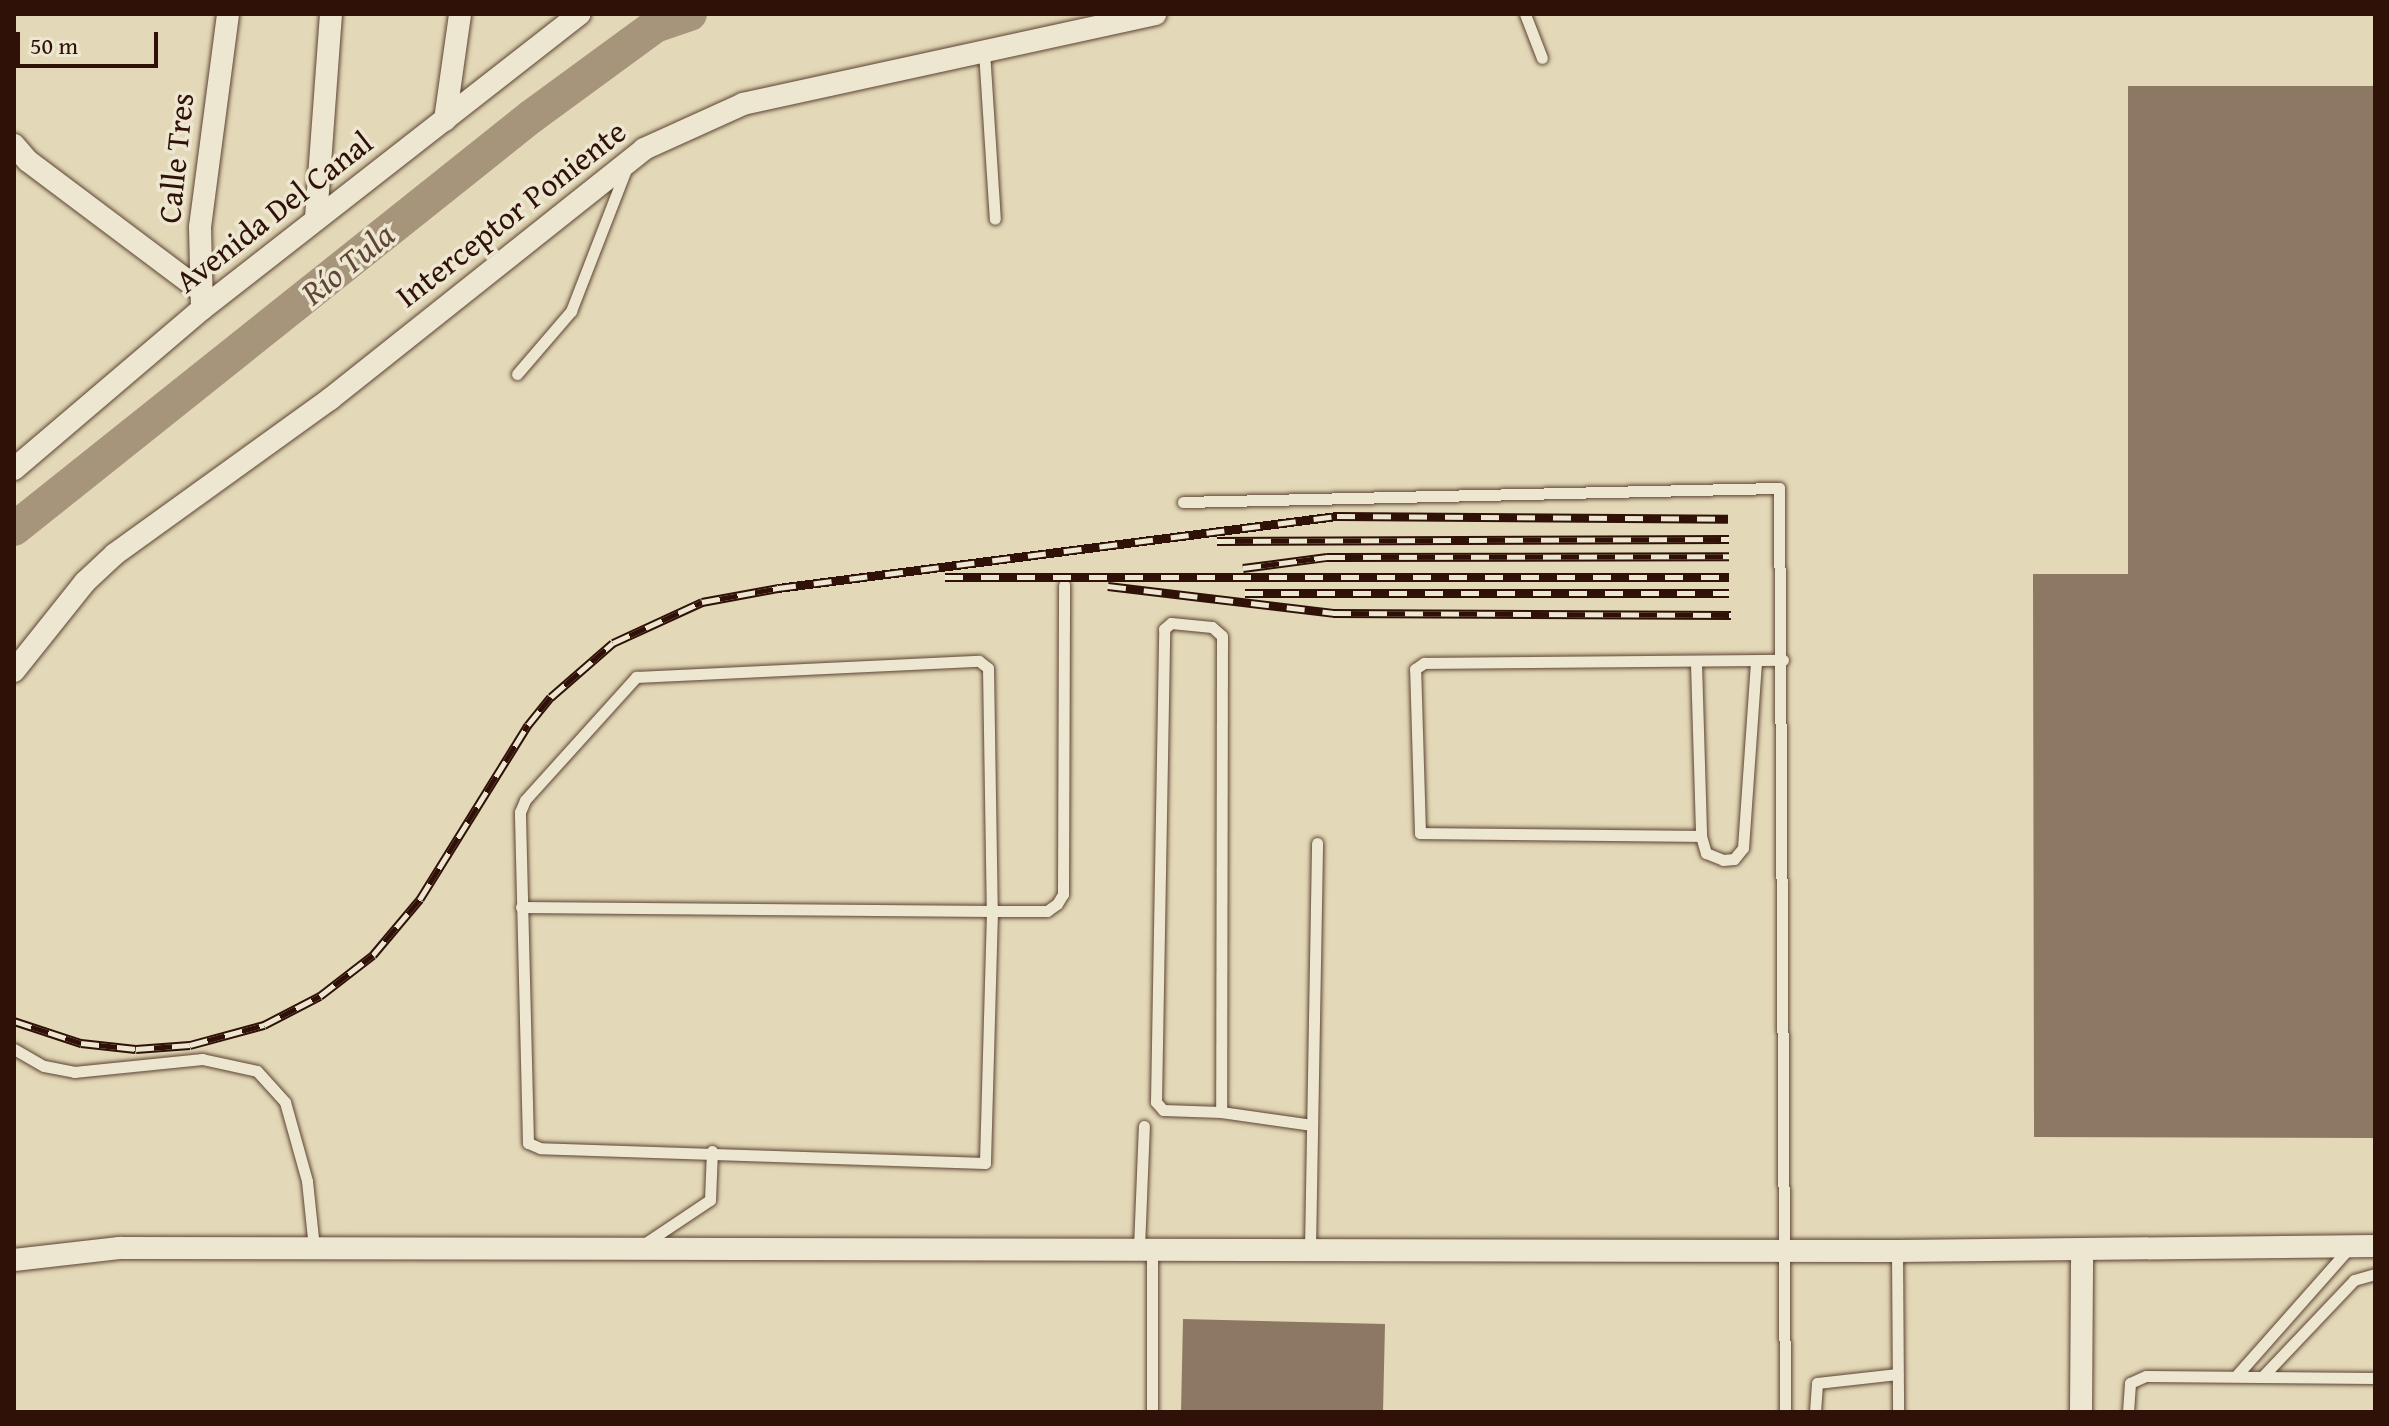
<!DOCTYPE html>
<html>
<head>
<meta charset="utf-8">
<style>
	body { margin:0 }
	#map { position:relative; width:2389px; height:1426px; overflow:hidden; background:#e3d8b7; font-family:"Gentium Book Plus",serif }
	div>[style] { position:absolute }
	.river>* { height:34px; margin:-17px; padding:0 17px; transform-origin:17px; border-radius:17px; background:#a6947b }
	.building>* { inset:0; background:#8d7863 }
	.roads { filter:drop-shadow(0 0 2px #5c4333) drop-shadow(0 0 2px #5c4333) }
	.lane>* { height:11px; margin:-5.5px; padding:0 5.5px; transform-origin:5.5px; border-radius:5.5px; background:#ede6d0 }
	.street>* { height:22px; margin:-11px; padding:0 11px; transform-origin:11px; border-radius:11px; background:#ede6d0 }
	.rail>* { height:9px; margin-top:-4.5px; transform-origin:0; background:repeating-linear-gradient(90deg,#ede6d0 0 18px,#2f1107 0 36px); box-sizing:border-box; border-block:2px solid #2f1107 }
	span { translate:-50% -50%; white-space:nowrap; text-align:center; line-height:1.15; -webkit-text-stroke:7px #ede6d0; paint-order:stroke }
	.street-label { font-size:32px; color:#2f1107 }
	.water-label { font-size:34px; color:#5f4535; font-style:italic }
	.frame { position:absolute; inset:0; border:16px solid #2f1107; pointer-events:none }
	.scale { position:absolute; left:16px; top:32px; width:142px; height:36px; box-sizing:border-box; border:4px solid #2f1107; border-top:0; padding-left:10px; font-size:24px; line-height:28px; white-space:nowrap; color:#2f1107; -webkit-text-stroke:6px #ede6d0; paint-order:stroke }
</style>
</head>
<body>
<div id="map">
	<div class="river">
		<i style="left:14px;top:529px;width:662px;rotate:-38.57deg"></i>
		<i style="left:532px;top:116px;width:152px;rotate:-36.2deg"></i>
		<i style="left:655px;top:26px;width:37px;rotate:-19deg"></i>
	</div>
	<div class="building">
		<i style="clip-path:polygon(2128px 86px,2375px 86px,2375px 1138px,2034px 1137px,2033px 574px,2128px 574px)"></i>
		<i style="clip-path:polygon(1183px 1319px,1385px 1324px,1383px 1412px,1181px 1412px)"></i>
	</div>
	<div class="roads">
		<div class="lane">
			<i style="left:1525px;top:14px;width:47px;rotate:68.9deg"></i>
			<i style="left:984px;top:51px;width:168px;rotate:86.3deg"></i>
			<i style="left:517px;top:374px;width:83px;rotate:-49.4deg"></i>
			<i style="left:571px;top:311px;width:152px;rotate:-68.8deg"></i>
			<i style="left:1183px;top:502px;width:596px;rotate:-1.35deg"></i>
			<i style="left:1779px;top:488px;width:924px;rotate:89.63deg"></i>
			<i style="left:1171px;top:623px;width:41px;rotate:5.6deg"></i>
			<i style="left:1212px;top:627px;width:13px;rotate:42deg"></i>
			<i style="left:1222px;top:636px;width:476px;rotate:90.1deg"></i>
			<i style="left:1221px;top:1112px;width:58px;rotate:-178deg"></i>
			<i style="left:1163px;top:1110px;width:11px;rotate:-131deg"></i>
			<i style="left:1156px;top:1102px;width:473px;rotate:-89deg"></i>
			<i style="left:1164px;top:629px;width:9px;rotate:-41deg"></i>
			<i style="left:979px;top:661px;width:11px;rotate:38deg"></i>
			<i style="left:988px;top:668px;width:243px;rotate:89.1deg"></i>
			<i style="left:992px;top:911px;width:252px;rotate:91.6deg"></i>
			<i style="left:985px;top:1163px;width:445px;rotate:-178.1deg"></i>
			<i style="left:540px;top:1148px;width:13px;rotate:-157deg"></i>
			<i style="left:528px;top:1143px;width:331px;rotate:-91.4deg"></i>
			<i style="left:520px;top:812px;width:13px;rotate:-67deg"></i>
			<i style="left:525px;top:800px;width:166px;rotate:-47.9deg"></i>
			<i style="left:636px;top:677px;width:343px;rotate:-2.7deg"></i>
			<i style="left:1696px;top:663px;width:173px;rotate:88.3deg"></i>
			<i style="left:1701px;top:836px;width:18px;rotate:74deg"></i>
			<i style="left:1706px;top:853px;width:18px;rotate:22deg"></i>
			<i style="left:1723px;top:860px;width:11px;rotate:-5deg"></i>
			<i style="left:1734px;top:859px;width:14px;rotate:-51deg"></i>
			<i style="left:1743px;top:848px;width:187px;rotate:-86deg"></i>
			<i style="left:1701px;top:836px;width:281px;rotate:-179.4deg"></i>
			<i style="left:1420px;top:833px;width:164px;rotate:-91.7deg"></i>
			<i style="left:1415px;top:669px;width:11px;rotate:-34deg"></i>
			<i style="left:1424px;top:663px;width:359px;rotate:-0.5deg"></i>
			<i style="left:521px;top:907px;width:471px;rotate:0.5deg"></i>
			<i style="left:992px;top:911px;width:55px"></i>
			<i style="left:1047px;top:911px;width:12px;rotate:-35deg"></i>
			<i style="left:1057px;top:904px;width:12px;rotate:-59deg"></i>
			<i style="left:1063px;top:894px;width:309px;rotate:-89.8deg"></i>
			<i style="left:14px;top:1049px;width:34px;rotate:30deg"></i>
			<i style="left:44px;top:1066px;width:31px;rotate:11deg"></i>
			<i style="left:74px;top:1072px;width:129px;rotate:-5.8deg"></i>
			<i style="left:202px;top:1059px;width:56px;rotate:12.3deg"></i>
			<i style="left:257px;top:1071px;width:42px;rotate:47.9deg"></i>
			<i style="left:285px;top:1102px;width:82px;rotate:74.4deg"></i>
			<i style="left:307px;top:1181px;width:67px;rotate:84deg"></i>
			<i style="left:1221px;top:1112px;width:92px;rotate:8.1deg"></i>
			<i style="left:641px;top:1246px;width:83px;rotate:-33.7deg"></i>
			<i style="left:710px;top:1200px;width:49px;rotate:-87.7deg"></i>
			<i style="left:1139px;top:1248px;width:122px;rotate:-87.7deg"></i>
			<i style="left:1310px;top:1249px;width:406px;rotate:-89deg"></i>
			<i style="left:1897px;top:1251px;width:161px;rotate:89.6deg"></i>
			<i style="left:2236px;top:1376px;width:172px;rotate:-48.5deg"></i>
			<i style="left:2263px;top:1376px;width:132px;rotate:-46.5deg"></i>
			<i style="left:2354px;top:1280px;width:22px;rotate:-16deg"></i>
			<i style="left:1152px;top:1412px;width:163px;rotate:-90deg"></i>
			<i style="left:1815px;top:1412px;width:29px;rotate:-86deg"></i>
			<i style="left:1817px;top:1383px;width:81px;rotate:-6.4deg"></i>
			<i style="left:2128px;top:1412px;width:29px;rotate:-86deg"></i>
			<i style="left:2130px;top:1383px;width:17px;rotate:-24deg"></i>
			<i style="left:2146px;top:1376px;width:229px;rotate:0.5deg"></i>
		</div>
		<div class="street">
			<i style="left:445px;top:120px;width:107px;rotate:-81.9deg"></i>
			<i style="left:14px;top:145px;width:21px;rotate:49deg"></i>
			<i style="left:28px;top:161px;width:216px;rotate:36.9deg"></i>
			<i style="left:316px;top:218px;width:205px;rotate:-85.8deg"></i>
			<i style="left:202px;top:309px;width:82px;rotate:-91.4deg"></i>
			<i style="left:200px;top:227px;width:215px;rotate:-82.5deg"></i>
			<i style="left:14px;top:469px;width:247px;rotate:-40.4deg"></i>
			<i style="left:202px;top:309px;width:479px;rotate:-38deg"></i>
			<i style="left:14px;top:671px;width:114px;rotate:-51.4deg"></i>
			<i style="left:85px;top:582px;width:41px;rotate:-43deg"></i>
			<i style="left:115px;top:554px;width:265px;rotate:-35.8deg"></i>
			<i style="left:330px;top:399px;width:401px;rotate:-38.5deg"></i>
			<i style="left:644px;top:149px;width:109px;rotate:-24.4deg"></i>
			<i style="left:743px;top:104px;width:422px;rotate:-12.3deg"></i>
			<i style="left:14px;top:1260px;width:106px;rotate:-6.5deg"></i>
			<i style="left:119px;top:1248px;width:1778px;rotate:0.1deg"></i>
			<i style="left:1897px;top:1251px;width:478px;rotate:-0.6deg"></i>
			<i style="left:2081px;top:1412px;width:162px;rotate:-89.6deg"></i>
		</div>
	</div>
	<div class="rail">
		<i style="left:1217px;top:541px;width:512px;rotate:-0.22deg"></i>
		<i style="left:1243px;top:568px;width:85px;rotate:-7.5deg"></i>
		<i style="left:1327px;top:557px;width:402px;rotate:-0.1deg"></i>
		<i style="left:945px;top:577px;width:784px"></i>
		<i style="left:1108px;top:586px;width:227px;rotate:6.8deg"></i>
		<i style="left:1333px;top:613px;width:398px;rotate:0.3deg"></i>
		<i style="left:1245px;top:593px;width:484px"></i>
		<i style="left:14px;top:1021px;width:71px;rotate:18.2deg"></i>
		<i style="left:81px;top:1043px;width:55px;rotate:6.2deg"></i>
		<i style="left:136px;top:1049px;width:54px;rotate:-4.2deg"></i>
		<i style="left:190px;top:1045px;width:77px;rotate:-15.1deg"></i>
		<i style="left:264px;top:1025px;width:63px;rotate:-27.4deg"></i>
		<i style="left:320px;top:996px;width:67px;rotate:-37.7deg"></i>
		<i style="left:373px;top:955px;width:73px;rotate:-50deg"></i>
		<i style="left:420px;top:899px;width:205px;rotate:-58.2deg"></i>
		<i style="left:528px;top:725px;width:36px;rotate:-51deg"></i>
		<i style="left:551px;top:697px;width:82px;rotate:-41.1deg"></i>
		<i style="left:613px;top:643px;width:98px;rotate:-24.7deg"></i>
		<i style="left:702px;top:602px;width:77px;rotate:-10.4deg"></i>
		<i style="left:778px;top:588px;width:564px;rotate:-7.34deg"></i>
		<i style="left:1337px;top:516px;width:391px;rotate:0.4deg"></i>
	</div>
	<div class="street-label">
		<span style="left:176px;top:158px;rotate:-84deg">Calle Tres</span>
		<span style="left:274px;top:212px;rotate:-38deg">Avenida Del Canal</span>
		<span style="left:511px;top:214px;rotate:-38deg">Interceptor Poniente</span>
	</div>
	<div class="water-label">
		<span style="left:347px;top:263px;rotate:-39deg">Río Tula</span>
	</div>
	<div class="frame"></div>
	<div class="scale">50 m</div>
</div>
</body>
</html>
